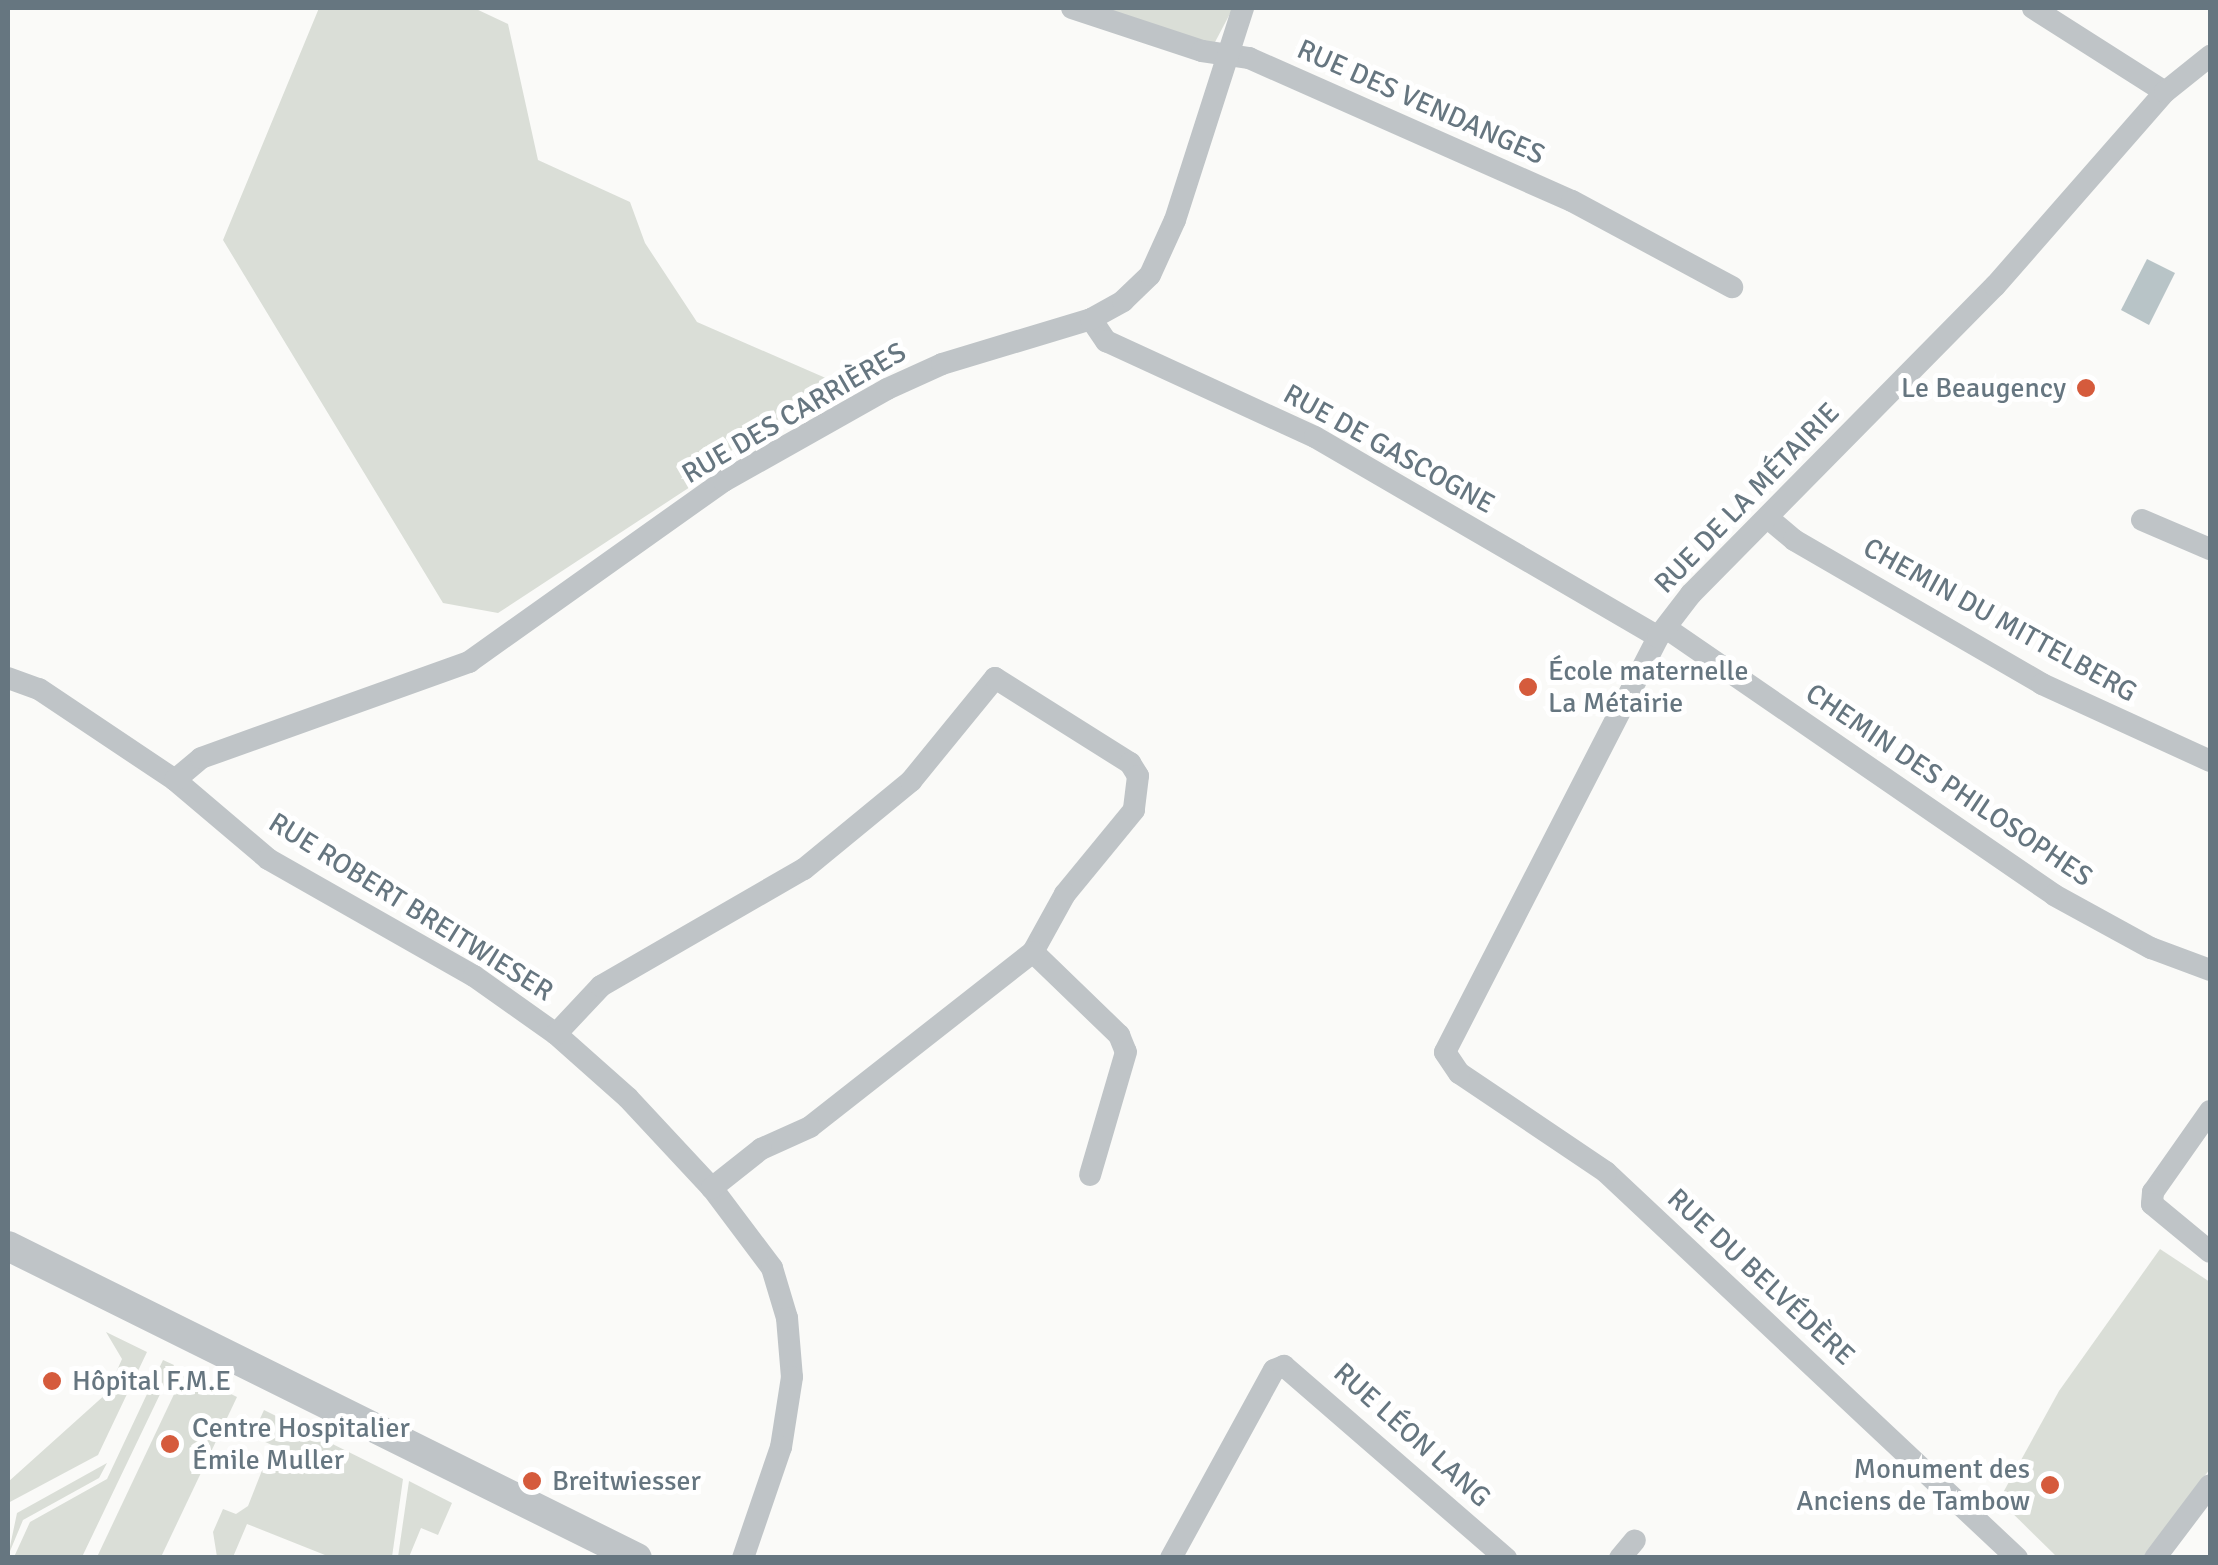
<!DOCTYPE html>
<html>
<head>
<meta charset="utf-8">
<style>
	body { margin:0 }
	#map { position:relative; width:2218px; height:1565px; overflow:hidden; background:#fafaf8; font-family:Signika,sans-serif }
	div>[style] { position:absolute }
	.green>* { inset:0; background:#daded7 }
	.water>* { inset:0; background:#b8c4c7 }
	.minor>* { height:22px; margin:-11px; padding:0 11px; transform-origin:11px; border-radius:11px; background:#bfc4c7 }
	.tertiary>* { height:30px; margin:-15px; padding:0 15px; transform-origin:15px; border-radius:15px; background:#bfc4c7 }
	.dots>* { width:28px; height:28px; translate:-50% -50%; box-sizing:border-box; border:5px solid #fff; border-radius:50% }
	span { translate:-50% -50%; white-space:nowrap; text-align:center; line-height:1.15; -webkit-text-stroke:10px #fff; paint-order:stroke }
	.street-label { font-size:28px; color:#667680 }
	.poi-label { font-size:28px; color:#667680 }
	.right { translate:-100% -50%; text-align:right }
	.left { translate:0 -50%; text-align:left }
	.frame { position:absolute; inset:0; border:10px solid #667680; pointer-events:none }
</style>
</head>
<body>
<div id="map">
	<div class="green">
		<i style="clip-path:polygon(319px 8px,474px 8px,508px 24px,538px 160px,630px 202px,645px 243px,697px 322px,844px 386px,498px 613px,443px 603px,223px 240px)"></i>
		<i style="clip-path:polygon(1098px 8px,1233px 8px,1214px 44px)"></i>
		<i style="clip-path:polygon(2160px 1249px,2210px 1282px,2210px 1469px,2143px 1557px,2057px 1557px,1999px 1500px,2059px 1391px)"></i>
		<i style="clip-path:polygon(106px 1332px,147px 1352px,98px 1455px,8px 1503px,8px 1482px,107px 1393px,122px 1359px)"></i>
		<i style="clip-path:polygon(163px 1360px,174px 1365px,82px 1557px,14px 1557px,30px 1522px,107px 1479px)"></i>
		<i style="clip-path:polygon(185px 1371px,237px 1397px,161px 1557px,97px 1557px)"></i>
		<i style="clip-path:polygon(264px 1410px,403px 1479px,392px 1557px,330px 1557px,247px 1524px,233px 1557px,217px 1557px,213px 1532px,223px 1509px,236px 1514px,248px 1506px,272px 1445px,252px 1436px)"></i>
		<i style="clip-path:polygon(107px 1463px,99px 1478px,23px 1520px,8px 1556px,17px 1513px)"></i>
		<i style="clip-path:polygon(409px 1481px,452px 1503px,438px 1535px,421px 1528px,409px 1557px,398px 1557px)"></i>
	</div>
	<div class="water">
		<i style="clip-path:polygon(2147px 259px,2175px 273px,2149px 325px,2121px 310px)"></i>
	</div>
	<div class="minor">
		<i style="left:1072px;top:8px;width:137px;rotate:18.3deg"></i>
		<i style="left:1202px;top:51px;width:48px;rotate:8.5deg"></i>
		<i style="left:1249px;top:58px;width:353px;rotate:23.9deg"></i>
		<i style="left:1572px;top:201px;width:182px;rotate:28.3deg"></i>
		<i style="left:2033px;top:8px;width:156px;rotate:32.5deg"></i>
		<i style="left:1091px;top:319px;width:27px;rotate:56deg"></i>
		<i style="left:1106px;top:341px;width:230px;rotate:24.7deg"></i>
		<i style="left:1315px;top:437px;width:397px;rotate:30.2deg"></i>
		<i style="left:1768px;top:518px;width:34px;rotate:40deg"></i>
		<i style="left:1794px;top:540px;width:287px;rotate:30.1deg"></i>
		<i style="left:2042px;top:684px;width:185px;rotate:24.6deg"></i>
		<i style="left:2142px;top:520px;width:74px;rotate:23.1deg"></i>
		<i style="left:1666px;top:628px;width:471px;rotate:34.5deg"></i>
		<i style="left:2054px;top:895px;width:111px;rotate:28.7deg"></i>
		<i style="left:2151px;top:948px;width:63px;rotate:20.4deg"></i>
		<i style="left:8px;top:678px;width:33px;rotate:20deg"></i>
		<i style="left:39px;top:689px;width:164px;rotate:33.8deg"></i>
		<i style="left:175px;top:780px;width:122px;rotate:40.3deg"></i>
		<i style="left:268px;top:859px;width:237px;rotate:29.6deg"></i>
		<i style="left:474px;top:976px;width:100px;rotate:35.3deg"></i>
		<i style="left:556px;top:1034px;width:96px;rotate:41.6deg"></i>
		<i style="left:628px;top:1098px;width:123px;rotate:47deg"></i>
		<i style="left:712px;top:1188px;width:100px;rotate:53.1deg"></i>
		<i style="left:772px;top:1268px;width:52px;rotate:73.3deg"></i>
		<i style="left:787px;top:1318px;width:59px;rotate:85.2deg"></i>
		<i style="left:792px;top:1377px;width:71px;rotate:98.9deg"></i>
		<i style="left:781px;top:1447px;width:117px;rotate:108.9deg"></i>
		<i style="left:175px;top:780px;width:34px;rotate:-40deg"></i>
		<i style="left:201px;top:758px;width:285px;rotate:-19.7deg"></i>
		<i style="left:469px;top:662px;width:313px;rotate:-35.4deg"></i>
		<i style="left:724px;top:481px;width:187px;rotate:-29.4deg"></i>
		<i style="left:887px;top:389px;width:60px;rotate:-24.4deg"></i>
		<i style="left:942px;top:364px;width:156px;rotate:-16.8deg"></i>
		<i style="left:1091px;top:319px;width:37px;rotate:-29deg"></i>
		<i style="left:1123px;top:301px;width:37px;rotate:-44deg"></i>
		<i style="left:1150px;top:275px;width:60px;rotate:-65.6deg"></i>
		<i style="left:1175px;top:220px;width:223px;rotate:-72.2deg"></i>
		<i style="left:1033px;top:952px;width:120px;rotate:44deg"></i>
		<i style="left:1119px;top:1035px;width:18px;rotate:68deg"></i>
		<i style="left:1126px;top:1052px;width:128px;rotate:106.3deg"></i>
		<i style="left:556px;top:1034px;width:66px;rotate:-46.8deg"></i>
		<i style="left:601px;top:986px;width:234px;rotate:-30deg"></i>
		<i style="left:804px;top:869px;width:139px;rotate:-39.4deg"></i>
		<i style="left:911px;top:781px;width:133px;rotate:-50.8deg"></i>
		<i style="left:995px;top:678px;width:160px;rotate:32.2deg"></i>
		<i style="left:1130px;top:763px;width:15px;rotate:58deg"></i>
		<i style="left:1138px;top:776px;width:34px;rotate:97deg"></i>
		<i style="left:1134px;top:810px;width:109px;rotate:129.4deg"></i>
		<i style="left:1065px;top:894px;width:66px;rotate:118.9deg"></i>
		<i style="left:1033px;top:952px;width:283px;rotate:141.9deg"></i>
		<i style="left:810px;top:1127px;width:54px;rotate:155.8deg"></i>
		<i style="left:761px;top:1149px;width:63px;rotate:141.5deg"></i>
		<i style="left:2210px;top:1111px;width:99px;rotate:125.1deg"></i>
		<i style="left:2153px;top:1192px;width:12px;rotate:95deg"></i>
		<i style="left:2152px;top:1204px;width:75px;rotate:39.6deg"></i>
		<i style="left:1171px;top:1558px;width:214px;rotate:-61.3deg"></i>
		<i style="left:1274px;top:1370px;width:11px;rotate:-22deg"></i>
		<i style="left:1284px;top:1366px;width:294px;rotate:40.9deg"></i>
		<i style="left:1620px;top:1558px;width:23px;rotate:-50deg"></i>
		<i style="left:2017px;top:1558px;width:564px;rotate:-136.8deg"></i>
		<i style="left:1606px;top:1172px;width:177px;rotate:-146deg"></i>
		<i style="left:1459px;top:1073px;width:25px;rotate:-124deg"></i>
		<i style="left:1445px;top:1052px;width:466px;rotate:-62.8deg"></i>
		<i style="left:1658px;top:637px;width:54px;rotate:-52.5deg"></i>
		<i style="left:1691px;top:594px;width:433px;rotate:-45.4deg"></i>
		<i style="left:1995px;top:286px;width:258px;rotate:-48.8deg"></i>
		<i style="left:2165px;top:92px;width:58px;rotate:-38.7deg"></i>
		<i style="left:2155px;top:1558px;width:91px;rotate:-53deg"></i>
	</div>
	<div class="tertiary">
		<i style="left:8px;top:1246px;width:702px;rotate:26.38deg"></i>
	</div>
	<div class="dots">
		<i style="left:2086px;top:388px;background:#d55b3c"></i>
		<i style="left:1528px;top:687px;background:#d55b3c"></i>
		<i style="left:52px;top:1381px;background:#d55b3c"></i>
		<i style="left:170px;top:1444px;background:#d55b3c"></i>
		<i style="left:532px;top:1481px;background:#d55b3c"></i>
		<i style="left:2050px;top:1485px;background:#d55b3c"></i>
	</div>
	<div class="street-label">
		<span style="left:1421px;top:102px;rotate:24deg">RUE DES VENDANGES</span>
		<span style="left:794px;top:413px;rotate:-30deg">RUE DES CARRIÈRES</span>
		<span style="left:1389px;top:449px;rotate:29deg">RUE DE GASCOGNE</span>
		<span style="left:1747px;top:498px;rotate:-46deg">RUE DE LA MÉTAIRIE</span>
		<span style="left:2000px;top:620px;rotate:29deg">CHEMIN DU MITTELBERG</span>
		<span style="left:1949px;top:785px;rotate:34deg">CHEMIN DES PHILOSOPHES</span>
		<span style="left:411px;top:907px;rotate:32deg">RUE ROBERT BREITWIESER</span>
		<span style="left:1761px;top:1277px;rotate:43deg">RUE DU BELVÉDÈRE</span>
		<span style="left:1412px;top:1435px;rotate:42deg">RUE LÉON LANG</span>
	</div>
	<div class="poi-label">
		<span class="right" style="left:2066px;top:388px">Le Beaugency</span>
		<span class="left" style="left:1548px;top:687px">École maternelle<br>La Métairie</span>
		<span class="left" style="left:72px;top:1381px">Hôpital F.M.E</span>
		<span class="left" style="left:192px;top:1444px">Centre Hospitalier<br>Émile Muller</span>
		<span class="right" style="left:2030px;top:1485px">Monument des<br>Anciens de Tambow</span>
		<span class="left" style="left:552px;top:1481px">Breitwiesser</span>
	</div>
	<div class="frame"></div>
</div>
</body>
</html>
